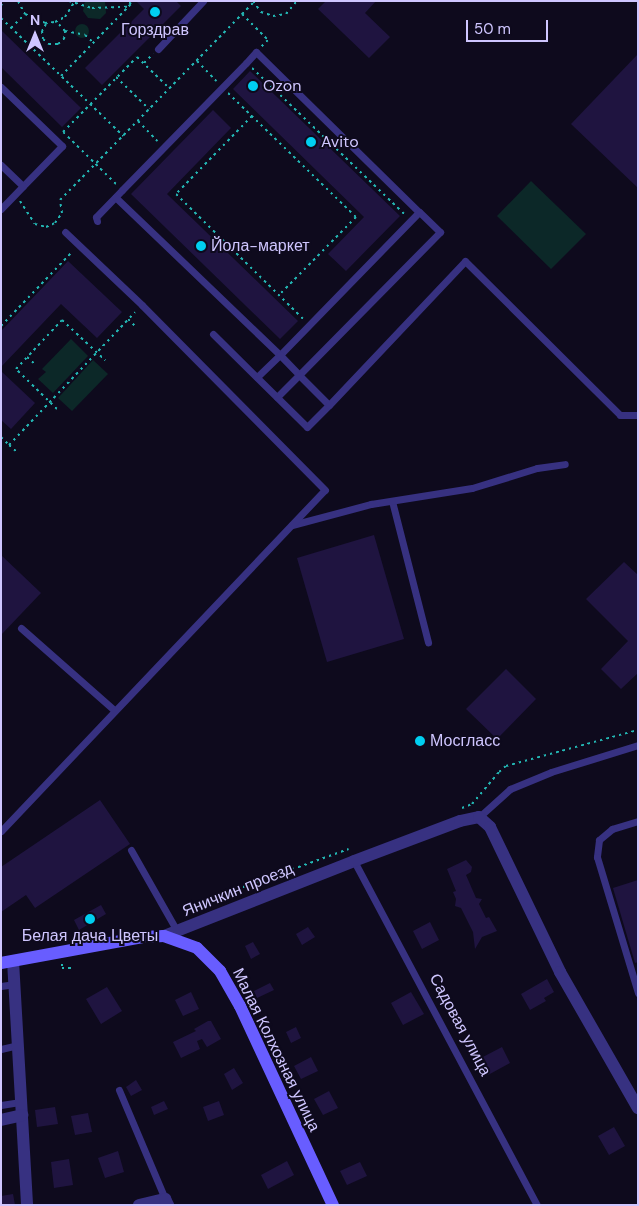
<!DOCTYPE html>
<html>
<head>
<meta charset="utf-8">
<style>
	body { margin:0 }
	#map { position:relative; width:639px; height:1206px; overflow:hidden; background:#0e0a1d; font-family:"DM Sans",sans-serif }
	div>[style] { position:absolute }
	.green>* { inset:0; background:#0c2828 }
	.round { border-radius:50% }
	.building>* { inset:0; background:#1f1440 }
	.path>* { height:2px; margin-top:-1px; transform-origin:0; background:repeating-linear-gradient(90deg,#23b7b4 0 2.5px,transparent 0 6.5px) }
	.lane>* { height:7px; margin:-3.5px; padding:0 3.5px; transform-origin:3.5px; border-radius:3.5px; background:#373181 }
	.street>* { height:12px; margin:-6px; padding:0 6px; transform-origin:6px; border-radius:6px; background:#373181 }
	.secondary>* { height:12px; margin:-6px; padding:0 6px; transform-origin:6px; border-radius:6px; background:#685dff }
	.dots>* { width:14px; height:14px; translate:-50% -50%; box-sizing:border-box; border:2px solid #0e0a1d; border-radius:50% }
	span { translate:-50% -50%; white-space:nowrap; text-align:center; line-height:1.15; -webkit-text-stroke:4px #0e0a1d; paint-order:stroke }
	.poi-label { font-size:16px; color:#cfc6ff }
	.left { translate:0 -50%; text-align:left }
	.street-label { font-size:16px; color:#cfc6ff }
	.frame { position:absolute; inset:0; border:2px solid #cfc6ff; pointer-events:none }
	.north { position:absolute; left:10px; top:10px; width:50px; height:50px; -webkit-text-stroke:4px #0e0a1d; paint-order:stroke; rotate:0deg; font-size:14px; font-weight:700; line-height:20px; text-align:center; color:#cfc6ff }
	.north::after { content:''; display:block; margin:auto; width:18px; height:22px; background:#cfc6ff; clip-path:polygon(50% 0,100% 100%,50% 72%,0 100%) }
	.scale { position:absolute; left:466px; top:20px; width:82px; height:22px; box-sizing:border-box; border:2px solid #cfc6ff; border-top:0; padding-left:6px; font-size:15px; line-height:18px; white-space:nowrap; color:#cfc6ff; -webkit-text-stroke:4px #0e0a1d; paint-order:stroke }
</style>
</head>
<body>
<div id="map">
	<div class="green">
		<i style="clip-path:polygon(85px 1px,105px 1px,106px 13px,100px 19px,88px 18px,83px 11px)"></i>
		<i class="round" style="left:75px;top:24px;width:14px;height:14px"></i>
		<i style="clip-path:polygon(531px 181px,586px 234px,551px 269px,497px 216px)"></i>
		<i style="clip-path:polygon(71px 339px,88px 356px,53px 393px,38px 379px,46px 372px,42px 369px)"></i>
		<i style="clip-path:polygon(93px 360px,108px 374px,72px 411px,58px 398px)"></i>
	</div>
	<div class="building">
		<i style="clip-path:polygon(136px 1px,176px 1px,181px 6px,102px 85px,85px 68px,144px 9px)"></i>
		<i style="clip-path:polygon(326px 1px,376px 1px,365px 13px,390px 37px,369px 58px,318px 9px)"></i>
		<i style="clip-path:polygon(1px 30px,81px 108px,62px 127px,1px 67px)"></i>
		<i style="clip-path:polygon(638px 54px,638px 188px,571px 124px)"></i>
		<i style="clip-path:polygon(250px 71px,400px 216px,346px 271px,328px 254px,364px 217px,233px 89px)"></i>
		<i style="clip-path:polygon(213px 110px,231px 128px,167px 194px,298px 321px,280px 339px,131px 194px)"></i>
		<i style="clip-path:polygon(68px 261px,122px 312px,97px 338px,61px 304px,1px 367px,1px 331px)"></i>
		<i style="clip-path:polygon(1px 371px,35px 403px,11px 429px,1px 420px)"></i>
		<i style="clip-path:polygon(374px 535px,404px 639px,327px 662px,297px 558px)"></i>
		<i style="clip-path:polygon(1px 555px,41px 593px,1px 635px)"></i>
		<i style="clip-path:polygon(624px 562px,638px 575px,638px 673px,621px 689px,601px 669px,628px 641px,586px 599px)"></i>
		<i style="clip-path:polygon(506px 669px,536px 699px,497px 739px,466px 709px)"></i>
		<i style="clip-path:polygon(100px 800px,130px 844px,35px 908px,26px 895px,1px 912px,1px 867px)"></i>
		<i style="clip-path:polygon(466px 860px,472px 867px,471px 872px,466px 875px,476px 898px,482px 899px,479px 904px,486px 918px,489px 917px,497px 931px,482px 937px,475px 949px,473px 932px,461px 908px,455px 906px,456px 899px,453px 892px,456px 891px,447px 869px)"></i>
		<i style="clip-path:polygon(638px 880px,638px 962px,635px 963px,613px 888px)"></i>
		<i style="clip-path:polygon(101px 905px,106px 914px,79px 930px,74px 920px)"></i>
		<i style="clip-path:polygon(430px 922px,439px 940px,422px 949px,413px 931px)"></i>
		<i style="clip-path:polygon(308px 927px,315px 937px,302px 945px,296px 934px)"></i>
		<i style="clip-path:polygon(253px 942px,260px 954px,251px 959px,245px 946px)"></i>
		<i style="clip-path:polygon(547px 979px,554px 992px,544px 998px,546px 1001px,530px 1010px,521px 994px)"></i>
		<i style="clip-path:polygon(270px 983px,274px 990px,257px 998px,254px 991px)"></i>
		<i style="clip-path:polygon(107px 987px,122px 1011px,101px 1024px,86px 999px)"></i>
		<i style="clip-path:polygon(191px 992px,199px 1009px,183px 1016px,175px 1000px)"></i>
		<i style="clip-path:polygon(411px 992px,424px 1014px,403px 1025px,391px 1003px)"></i>
		<i style="clip-path:polygon(208px 1021px,211px 1021px,221px 1039px,207px 1047px,202px 1039px,197px 1041px,200px 1049px,181px 1058px,173px 1042px,196px 1031px,194px 1029px)"></i>
		<i style="clip-path:polygon(296px 1027px,301px 1038px,291px 1043px,286px 1032px)"></i>
		<i style="clip-path:polygon(502px 1047px,510px 1063px,488px 1075px,479px 1059px)"></i>
		<i style="clip-path:polygon(311px 1057px,318px 1071px,301px 1079px,294px 1066px)"></i>
		<i style="clip-path:polygon(234px 1068px,243px 1083px,232px 1090px,224px 1074px)"></i>
		<i style="clip-path:polygon(136px 1080px,142px 1090px,131px 1096px,126px 1087px)"></i>
		<i style="clip-path:polygon(329px 1091px,338px 1108px,323px 1115px,314px 1099px)"></i>
		<i style="clip-path:polygon(164px 1101px,168px 1109px,154px 1115px,151px 1107px)"></i>
		<i style="clip-path:polygon(219px 1101px,224px 1115px,208px 1121px,203px 1107px)"></i>
		<i style="clip-path:polygon(55px 1107px,58px 1124px,37px 1127px,35px 1110px)"></i>
		<i style="clip-path:polygon(88px 1113px,92px 1132px,75px 1135px,71px 1116px)"></i>
		<i style="clip-path:polygon(614px 1127px,625px 1146px,609px 1155px,598px 1136px)"></i>
		<i style="clip-path:polygon(118px 1151px,124px 1172px,105px 1178px,98px 1158px)"></i>
		<i style="clip-path:polygon(69px 1159px,73px 1185px,54px 1188px,51px 1162px)"></i>
		<i style="clip-path:polygon(287px 1161px,294px 1175px,268px 1189px,261px 1175px)"></i>
		<i style="clip-path:polygon(360px 1162px,367px 1176px,347px 1185px,340px 1171px)"></i>
		<i style="clip-path:polygon(13px 1194px,15px 1205px,1px 1205px,1px 1196px)"></i>
	</div>
	<div class="path">
		<i style="left:18px;top:1px;width:15px;rotate:62deg"></i>
		<i style="left:25px;top:14px;width:22px;rotate:24deg"></i>
		<i style="left:45px;top:23px;width:10px;rotate:-6deg"></i>
		<i style="left:55px;top:22px;width:11px;rotate:-27deg"></i>
		<i style="left:65px;top:17px;width:19px;rotate:-58deg"></i>
		<i style="left:69px;top:1px;width:24px;rotate:17deg"></i>
		<i style="left:92px;top:8px;width:35px;rotate:-2deg"></i>
		<i style="left:253px;top:1px;width:14px;rotate:54deg"></i>
		<i style="left:261px;top:12px;width:13px;rotate:18deg"></i>
		<i style="left:273px;top:16px;width:13px;rotate:-9deg"></i>
		<i style="left:286px;top:14px;width:17px;rotate:-50deg"></i>
		<i style="left:1px;top:6px;width:5px;rotate:-68deg"></i>
		<i style="left:242px;top:14px;width:37px;rotate:45deg"></i>
		<i style="left:268px;top:40px;width:10px;rotate:135deg"></i>
		<i style="left:1px;top:18px;width:170px;rotate:44deg"></i>
		<i style="left:46px;top:24px;width:8px;rotate:120deg"></i>
		<i style="left:42px;top:31px;width:8px;rotate:83deg"></i>
		<i style="left:43px;top:39px;width:8px;rotate:40deg"></i>
		<i style="left:49px;top:44px;width:9px"></i>
		<i style="left:58px;top:44px;width:8px;rotate:-40deg"></i>
		<i style="left:64px;top:39px;width:8px;rotate:-83deg"></i>
		<i style="left:65px;top:31px;width:12px;rotate:-132deg"></i>
		<i style="left:11px;top:28px;width:20px;rotate:-45deg"></i>
		<i style="left:65px;top:31px;width:20px;rotate:11deg"></i>
		<i style="left:85px;top:35px;width:12px;rotate:42deg"></i>
		<i style="left:197px;top:61px;width:28px;rotate:46deg"></i>
		<i style="left:144px;top:63px;width:13px;rotate:-45deg"></i>
		<i style="left:252px;top:68px;width:211px;rotate:43.8deg"></i>
		<i style="left:61px;top:76px;width:100px;rotate:-45.8deg"></i>
		<i style="left:131px;top:4px;width:4px;rotate:-135deg"></i>
		<i style="left:116px;top:77px;width:46px;rotate:44.1deg"></i>
		<i style="left:228px;top:93px;width:178px;rotate:44.1deg"></i>
		<i style="left:356px;top:217px;width:110px;rotate:134.6deg"></i>
		<i style="left:252px;top:116px;width:109px;rotate:134.3deg"></i>
		<i style="left:176px;top:194px;width:178px;rotate:44.5deg"></i>
		<i style="left:138px;top:121px;width:28px;rotate:46deg"></i>
		<i style="left:116px;top:184px;width:74px;rotate:-135.5deg"></i>
		<i style="left:63px;top:132px;width:105px;rotate:-45.4deg"></i>
		<i style="left:137px;top:57px;width:45px;rotate:44.1deg"></i>
		<i style="left:20px;top:201px;width:27px;rotate:57deg"></i>
		<i style="left:35px;top:224px;width:11px;rotate:15deg"></i>
		<i style="left:46px;top:227px;width:10px;rotate:-24deg"></i>
		<i style="left:55px;top:223px;width:12px;rotate:-55deg"></i>
		<i style="left:62px;top:213px;width:13px;rotate:-99deg"></i>
		<i style="left:60px;top:200px;width:276px;rotate:-45.6deg"></i>
		<i style="left:128px;top:319px;width:11px;rotate:45deg"></i>
		<i style="left:1px;top:326px;width:103px;rotate:-46.2deg"></i>
		<i style="left:27px;top:357px;width:12px;rotate:42deg"></i>
		<i style="left:57px;top:409px;width:57px;rotate:-135.7deg"></i>
		<i style="left:16px;top:369px;width:67px;rotate:-46.8deg"></i>
		<i style="left:62px;top:320px;width:59px;rotate:42.9deg"></i>
		<i style="left:1px;top:437px;width:11px;rotate:45deg"></i>
		<i style="left:9px;top:445px;width:183px;rotate:-46.5deg"></i>
		<i style="left:9px;top:445px;width:11px;rotate:41deg"></i>
		<i style="left:462px;top:808px;width:11px;rotate:-22deg"></i>
		<i style="left:472px;top:804px;width:42px;rotate:-49.8deg"></i>
		<i style="left:499px;top:772px;width:9px;rotate:-41deg"></i>
		<i style="left:506px;top:766px;width:137px;rotate:-15.3deg"></i>
		<i style="left:182px;top:909px;width:177px;rotate:-19.8deg"></i>
		<i style="left:62px;top:964px;width:4px;rotate:90deg"></i>
		<i style="left:62px;top:968px;width:10px"></i>
	</div>
	<div class="lane">
		<i style="left:158px;top:49px;width:66px;rotate:-46.8deg"></i>
		<i style="left:1px;top:87px;width:85px;rotate:44deg"></i>
		<i style="left:62px;top:146px;width:56px;rotate:134.3deg"></i>
		<i style="left:1px;top:165px;width:30px;rotate:44deg"></i>
		<i style="left:23px;top:186px;width:32px;rotate:134deg"></i>
		<i style="left:97px;top:221px;width:4px;rotate:-104deg"></i>
		<i style="left:96px;top:217px;width:37px;rotate:-46deg"></i>
		<i style="left:122px;top:190px;width:177px;rotate:-45.7deg"></i>
		<i style="left:246px;top:63px;width:15px;rotate:-48deg"></i>
		<i style="left:256px;top:52px;width:228px;rotate:44.5deg"></i>
		<i style="left:419px;top:212px;width:199px;rotate:134.2deg"></i>
		<i style="left:280px;top:355px;width:228px;rotate:-136.2deg"></i>
		<i style="left:213px;top:334px;width:132px;rotate:44.7deg"></i>
		<i style="left:307px;top:427px;width:31px;rotate:-45deg"></i>
		<i style="left:257px;top:377px;width:32px;rotate:-44deg"></i>
		<i style="left:280px;top:355px;width:28px;rotate:46deg"></i>
		<i style="left:299px;top:375px;width:201px;rotate:-45.4deg"></i>
		<i style="left:440px;top:232px;width:29px;rotate:-136deg"></i>
		<i style="left:277px;top:397px;width:31px;rotate:-45deg"></i>
		<i style="left:299px;top:375px;width:42px;rotate:45deg"></i>
		<i style="left:329px;top:405px;width:198px;rotate:-46.6deg"></i>
		<i style="left:465px;top:261px;width:218px;rotate:44.8deg"></i>
		<i style="left:620px;top:415px;width:18px"></i>
		<i style="left:392px;top:501px;width:146px;rotate:75.7deg"></i>
		<i style="left:292px;top:525px;width:82px;rotate:-14.9deg"></i>
		<i style="left:371px;top:504px;width:102px;rotate:-9deg"></i>
		<i style="left:472px;top:488px;width:68px;rotate:-17.1deg"></i>
		<i style="left:537px;top:468px;width:28px;rotate:-8deg"></i>
		<i style="left:21px;top:628px;width:125px;rotate:41.4deg"></i>
		<i style="left:479px;top:817px;width:42px;rotate:-42.1deg"></i>
		<i style="left:510px;top:789px;width:44px;rotate:-22.5deg"></i>
		<i style="left:551px;top:772px;width:91px;rotate:-17.2deg"></i>
		<i style="left:638px;top:821px;width:27px;rotate:163deg"></i>
		<i style="left:612px;top:829px;width:17px;rotate:140deg"></i>
		<i style="left:599px;top:840px;width:17px;rotate:97deg"></i>
		<i style="left:597px;top:857px;width:142px;rotate:73.2deg"></i>
		<i style="left:1px;top:831px;width:470px;rotate:-46.5deg"></i>
		<i style="left:325px;top:490px;width:260px;rotate:-134.7deg"></i>
		<i style="left:142px;top:305px;width:106px;rotate:-136.5deg"></i>
		<i style="left:131px;top:850px;width:93px;rotate:60.4deg"></i>
		<i style="left:354px;top:861px;width:390px;rotate:62deg"></i>
		<i style="left:1px;top:986px;width:14px;rotate:-8deg"></i>
		<i style="left:1px;top:1049px;width:17px;rotate:-13deg"></i>
		<i style="left:119px;top:1090px;width:118px;rotate:67.1deg"></i>
		<i style="left:1px;top:1105px;width:20px;rotate:-9deg"></i>
	</div>
	<div class="street">
		<i style="left:164px;top:936px;width:204px;rotate:-21.5deg"></i>
		<i style="left:354px;top:861px;width:113px;rotate:-20.7deg"></i>
		<i style="left:460px;top:821px;width:19px;rotate:-12deg"></i>
		<i style="left:479px;top:817px;width:15px;rotate:42deg"></i>
		<i style="left:490px;top:827px;width:161px;rotate:64.2deg"></i>
		<i style="left:560px;top:972px;width:157px;rotate:60.2deg"></i>
		<i style="left:13px;top:961px;width:244px;rotate:86.7deg"></i>
		<i style="left:1px;top:1120px;width:22px;rotate:-13deg"></i>
		<i style="left:139px;top:1205px;width:27px;rotate:-13deg"></i>
		<i style="left:165px;top:1199px;width:7px;rotate:63deg"></i>
	</div>
	<div class="secondary">
		<i style="left:1px;top:963px;width:144px;rotate:-10.4deg"></i>
		<i style="left:143px;top:937px;width:21px;rotate:-3deg"></i>
		<i style="left:164px;top:936px;width:35px;rotate:20deg"></i>
		<i style="left:197px;top:948px;width:33px;rotate:45deg"></i>
		<i style="left:220px;top:971px;width:40px;rotate:60.3deg"></i>
		<i style="left:240px;top:1006px;width:220px;rotate:65deg"></i>
	</div>
	<div class="dots">
		<i style="left:155px;top:12px;background:#00cff1"></i>
		<i style="left:253px;top:86px;background:#00cff1"></i>
		<i style="left:311px;top:142px;background:#00cff1"></i>
		<i style="left:201px;top:246px;background:#00cff1"></i>
		<i style="left:420px;top:741px;background:#00cff1"></i>
		<i style="left:90px;top:919px;background:#00cff1"></i>
	</div>
	<div class="poi-label">
		<span style="left:155px;top:30px">Горздрав</span>
		<span class="left" style="left:263px;top:86px">Ozon</span>
		<span class="left" style="left:321px;top:142px">Avito</span>
		<span class="left" style="left:211px;top:246px">Йола-маркет</span>
		<span class="left" style="left:430px;top:741px">Мосгласс</span>
		<span style="left:90px;top:936px">Белая дача Цветы</span>
	</div>
	<div class="street-label">
		<span style="left:238px;top:890px;rotate:-22deg">Яничкин проезд</span>
		<span style="left:460px;top:1025px;rotate:62deg">Садовая улица</span>
		<span style="left:276px;top:1050px;rotate:64deg">Малая Колхозная улица</span>
	</div>
	<div class="frame"></div>
	<div class="north">N</div>
	<div class="scale">50 m</div>
</div>
</body>
</html>
